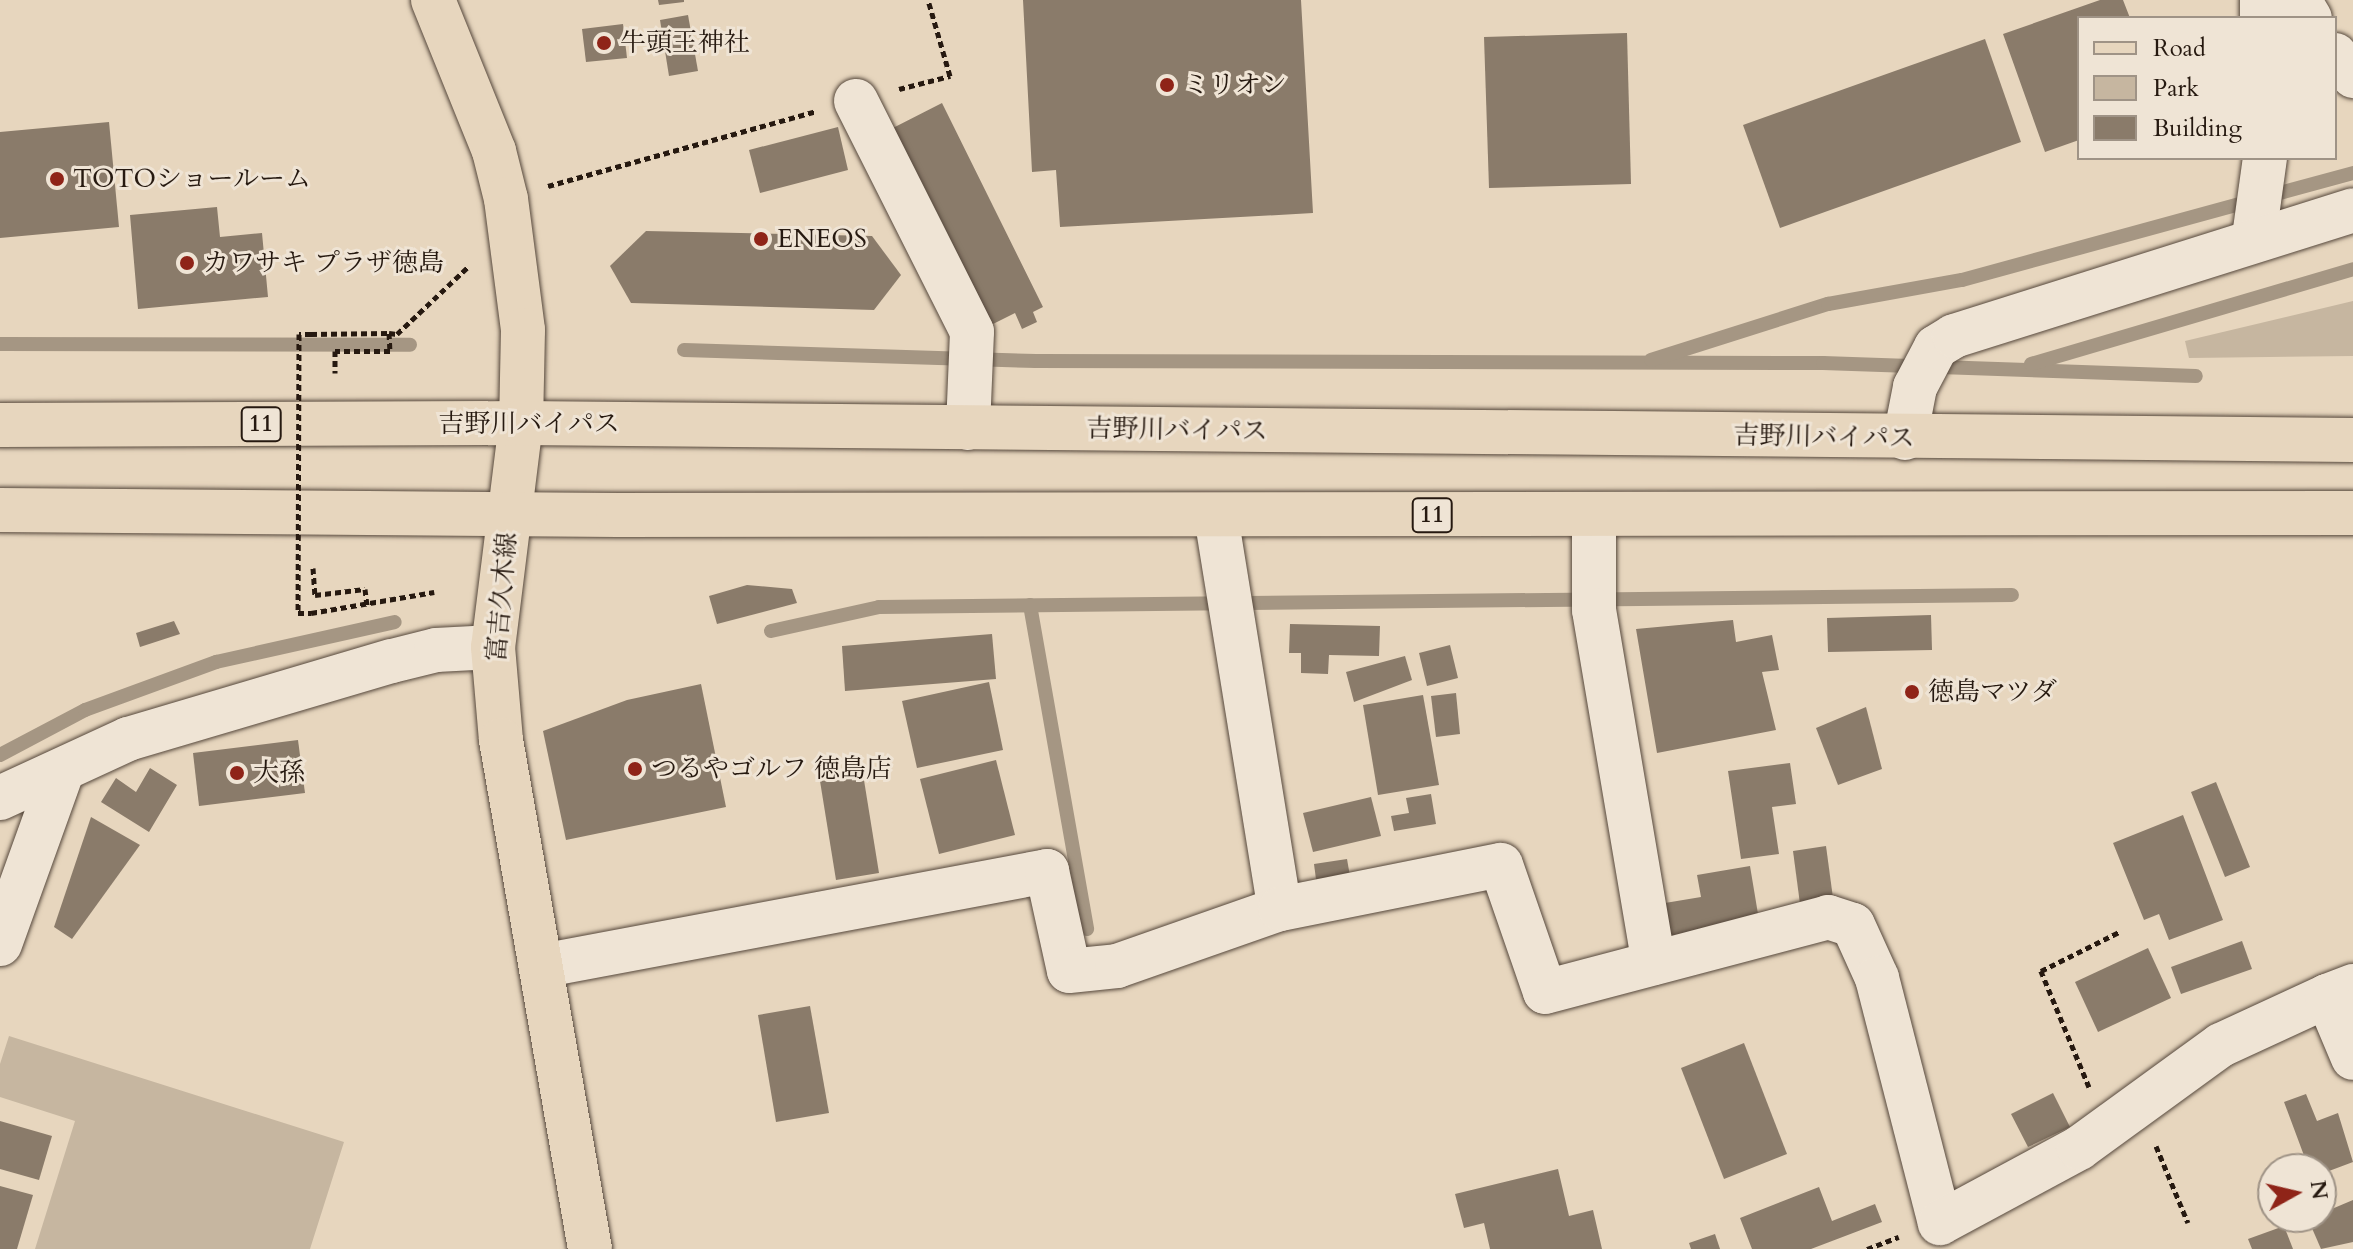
<!DOCTYPE html>
<html>
<head>
<meta charset="utf-8">
<style>
	body { margin:0 }
	#map { position:relative; width:2353px; height:1249px; overflow:hidden; background:#e7d6be; font-family:Cardo,"Noto Serif JP",serif }
	div>[style] { position:absolute }
	.green>* { inset:0; background:#c6b6a0 }
	.stream>* { height:14px; margin:-7px; padding:0 7px; transform-origin:7px; border-radius:7px; background:#a59683 }
	.building>* { inset:0; background:#8a7b6a }
	.path>* { height:5px; margin-top:-2.5px; transform-origin:0; background:repeating-linear-gradient(90deg,#261910 0 6px,transparent 0 10px) }
	.roads { filter:drop-shadow(0 0 2px #56483c) drop-shadow(0 0 2px #56483c) }
	.minor>* { height:44px; margin:-22px; padding:0 22px; transform-origin:22px; border-radius:22px; background:#efe4d5 }
	.major>* { height:44px; margin:-22px; padding:0 22px; transform-origin:22px; border-radius:22px; background:#e7d6be }
	.highway>* { height:44px; margin:-22px; padding:0 22px; transform-origin:22px; border-radius:22px; background:#e7d6be }
	.path-bridge>* { height:5px; margin-top:-2.5px; transform-origin:0; background:repeating-linear-gradient(90deg,#261910 0 6px,transparent 0 10px) }
	.dots>* { width:22px; height:22px; translate:-50% -50%; box-sizing:border-box; border:4px solid #efe4d5; border-radius:50% }
	span { translate:-50% -50%; white-space:nowrap; text-align:center; line-height:1.15; -webkit-text-stroke:6px #efe4d5; paint-order:stroke }
	.shield-label span { padding:2px 6px; background:#efe4d5; border:2px solid; border-radius:6px; -webkit-text-stroke-width:0 }
	.shield-label { font-size:24px; color:#261910; font-weight:700 }
	.poi-label { font-size:26px; color:#261910 }
	.left { translate:0 -50%; text-align:left }
	.street-label { font-size:26px; color:#261910 }
	.legend { position:absolute; left:2077px; top:16px; width:260px; height:144px; box-sizing:border-box; background:#efe4d5; border:2px solid #9f9386; margin:0; padding:10px 14px; list-style:none; font-size:24px; color:#261910 }
	.legend li { display:flex; align-items:center; gap:16px; height:40px }
	.legend b { width:40px; border:2px solid #9f9386 }
	.north { position:absolute; left:2257px; top:1153px; width:80px; height:80px; box-sizing:border-box; background:#efe4d5; border:2px solid #9f9386; border-radius:50%; rotate:82deg; font-size:22px; font-weight:700; line-height:32px; text-align:center; color:#261910 }
	.north::after { content:''; display:block; margin:auto; width:28px; height:36px; background:#8f2418; clip-path:polygon(50% 0,100% 100%,50% 72%,0 100%) }
</style>
</head>
<body>
<div id="map">
	<div class="green">
		<i style="clip-path:polygon(2353px 301px,2353px 356px,2189px 358px,2185px 341px)"></i>
		<i style="clip-path:polygon(9px 1036px,344px 1142px,310px 1249px,35px 1249px,75px 1121px,0 1097px,0 1064px)"></i>
	</div>
	<div class="stream">
		<i style="left:0;top:344px;width:410px;rotate:0.1deg"></i>
		<i style="left:684px;top:350px;width:352px;rotate:1.8deg"></i>
		<i style="left:1036px;top:361px;width:787px;rotate:0.15deg"></i>
		<i style="left:1823px;top:363px;width:373px;rotate:2deg"></i>
		<i style="left:1651px;top:360px;width:186px;rotate:-17.6deg"></i>
		<i style="left:1828px;top:304px;width:136px;rotate:-10.2deg"></i>
		<i style="left:1962px;top:280px;width:405px;rotate:-15.3deg"></i>
		<i style="left:2031px;top:364px;width:336px;rotate:-16.4deg"></i>
		<i style="left:1030px;top:605px;width:329px;rotate:80deg"></i>
		<i style="left:771px;top:631px;width:111px;rotate:-12.5deg"></i>
		<i style="left:879px;top:607px;width:1133px;rotate:-0.61deg"></i>
		<i style="left:0;top:755px;width:96px;rotate:-27.9deg"></i>
		<i style="left:85px;top:710px;width:140px;rotate:-20.1deg"></i>
		<i style="left:216px;top:662px;width:183px;rotate:-12.6deg"></i>
	</div>
	<div class="building">
		<i style="clip-path:polygon(658px 0,684px 0,684px 2px,659px 5px)"></i>
		<i style="clip-path:polygon(1023px 0,1301px 0,1313px 213px,1060px 227px,1056px 170px,1032px 172px)"></i>
		<i style="clip-path:polygon(2100px 0,2123px 0,2130px 18px,2079px 18px,2079px 140px,2045px 152px,2003px 34px)"></i>
		<i style="clip-path:polygon(688px 15px,698px 71px,669px 76px,660px 20px)"></i>
		<i style="clip-path:polygon(623px 24px,627px 58px,586px 62px,582px 29px)"></i>
		<i style="clip-path:polygon(1627px 33px,1631px 184px,1489px 188px,1484px 37px)"></i>
		<i style="clip-path:polygon(1985px 39px,2021px 142px,1780px 228px,1743px 125px)"></i>
		<i style="clip-path:polygon(942px 103px,1043px 307px,1033px 312px,1037px 322px,1022px 329px,1015px 313px,987px 327px,889px 130px)"></i>
		<i style="clip-path:polygon(109px 122px,119px 227px,0 238px,0 132px)"></i>
		<i style="clip-path:polygon(838px 127px,848px 170px,760px 193px,749px 150px)"></i>
		<i style="clip-path:polygon(217px 207px,220px 237px,262px 233px,268px 297px,138px 309px,130px 215px)"></i>
		<i style="clip-path:polygon(646px 231px,872px 236px,901px 275px,874px 310px,631px 303px,610px 266px)"></i>
		<i style="clip-path:polygon(747px 585px,792px 589px,797px 603px,717px 624px,709px 596px)"></i>
		<i style="clip-path:polygon(1931px 615px,1932px 650px,1828px 652px,1827px 618px)"></i>
		<i style="clip-path:polygon(1733px 620px,1736px 642px,1772px 635px,1779px 670px,1762px 672px,1776px 730px,1657px 753px,1636px 629px)"></i>
		<i style="clip-path:polygon(174px 621px,180px 634px,140px 647px,136px 633px)"></i>
		<i style="clip-path:polygon(1290px 624px,1380px 626px,1379px 656px,1329px 655px,1328px 674px,1301px 673px,1301px 653px,1289px 653px)"></i>
		<i style="clip-path:polygon(992px 634px,996px 679px,845px 691px,842px 646px)"></i>
		<i style="clip-path:polygon(1450px 645px,1458px 678px,1427px 686px,1419px 653px)"></i>
		<i style="clip-path:polygon(1405px 656px,1412px 680px,1354px 702px,1346px 672px)"></i>
		<i style="clip-path:polygon(989px 682px,1003px 750px,917px 768px,902px 701px)"></i>
		<i style="clip-path:polygon(701px 684px,726px 807px,566px 840px,543px 731px,627px 700px)"></i>
		<i style="clip-path:polygon(1456px 693px,1460px 734px,1436px 737px,1431px 696px)"></i>
		<i style="clip-path:polygon(1423px 695px,1439px 785px,1378px 795px,1363px 705px)"></i>
		<i style="clip-path:polygon(1866px 707px,1882px 769px,1838px 785px,1816px 728px)"></i>
		<i style="clip-path:polygon(298px 740px,305px 793px,199px 806px,193px 753px)"></i>
		<i style="clip-path:polygon(996px 760px,1015px 835px,939px 854px,920px 779px)"></i>
		<i style="clip-path:polygon(1790px 763px,1796px 804px,1772px 807px,1779px 854px,1741px 859px,1728px 771px)"></i>
		<i style="clip-path:polygon(150px 768px,177px 785px,149px 832px,101px 802px,116px 778px,136px 792px)"></i>
		<i style="clip-path:polygon(863px 774px,879px 873px,836px 880px,820px 781px)"></i>
		<i style="clip-path:polygon(2216px 782px,2250px 867px,2225px 877px,2191px 792px)"></i>
		<i style="clip-path:polygon(1431px 794px,1436px 824px,1394px 831px,1391px 816px,1409px 813px,1406px 798px)"></i>
		<i style="clip-path:polygon(1371px 797px,1381px 836px,1313px 852px,1303px 813px)"></i>
		<i style="clip-path:polygon(2183px 815px,2223px 920px,2169px 940px,2159px 914px,2144px 920px,2113px 843px)"></i>
		<i style="clip-path:polygon(91px 817px,140px 845px,72px 939px,54px 927px)"></i>
		<i style="clip-path:polygon(1826px 846px,1833px 898px,1800px 904px,1793px 851px)"></i>
		<i style="clip-path:polygon(1347px 859px,1351px 882px,1317px 887px,1314px 864px)"></i>
		<i style="clip-path:polygon(1750px 866px,1760px 926px,1672px 941px,1665px 903px,1701px 897px,1697px 875px)"></i>
		<i style="clip-path:polygon(2242px 941px,2252px 969px,2181px 994px,2171px 967px)"></i>
		<i style="clip-path:polygon(2148px 948px,2171px 998px,2098px 1032px,2075px 982px)"></i>
		<i style="clip-path:polygon(810px 1006px,829px 1113px,776px 1122px,758px 1015px)"></i>
		<i style="clip-path:polygon(1744px 1043px,1787px 1154px,1724px 1179px,1681px 1068px)"></i>
		<i style="clip-path:polygon(2053px 1093px,2070px 1127px,2028px 1147px,2011px 1114px)"></i>
		<i style="clip-path:polygon(2306px 1094px,2317px 1121px,2338px 1113px,2353px 1162px,2321px 1174px,2321px 1169px,2309px 1169px,2284px 1102px)"></i>
		<i style="clip-path:polygon(0 1121px,52px 1136px,39px 1180px,0 1169px)"></i>
		<i style="clip-path:polygon(1558px 1169px,1569px 1216px,1593px 1210px,1602px 1249px,1490px 1249px,1484px 1223px,1464px 1228px,1455px 1194px)"></i>
		<i style="clip-path:polygon(0 1186px,33px 1195px,17px 1249px,0 1249px)"></i>
		<i style="clip-path:polygon(1819px 1187px,1832px 1221px,1875px 1204px,1882px 1222px,1811px 1249px,1752px 1249px,1740px 1218px)"></i>
		<i style="clip-path:polygon(2353px 1200px,2353px 1242px,2321px 1249px,2308px 1219px)"></i>
		<i style="clip-path:polygon(2284px 1226px,2293px 1249px,2252px 1249px,2248px 1239px)"></i>
		<i style="clip-path:polygon(1715px 1234px,1720px 1249px,1691px 1249px,1689px 1243px)"></i>
	</div>
	<div class="path">
		<i style="left:899px;top:89px;width:53px;rotate:-14.3deg"></i>
		<i style="left:950px;top:76px;width:79px;rotate:-106.1deg"></i>
		<i style="left:548px;top:186px;width:278px;rotate:-15.6deg"></i>
		<i style="left:389px;top:333px;width:8px;rotate:7deg"></i>
		<i style="left:397px;top:334px;width:99px;rotate:-43.4deg"></i>
		<i style="left:311px;top:334px;width:78px;rotate:-0.7deg"></i>
		<i style="left:389px;top:333px;width:18px;rotate:87deg"></i>
		<i style="left:390px;top:351px;width:55px;rotate:180deg"></i>
		<i style="left:335px;top:351px;width:22px;rotate:90deg"></i>
		<i style="left:313px;top:568px;width:27px;rotate:86deg"></i>
		<i style="left:315px;top:595px;width:50px;rotate:-6.8deg"></i>
		<i style="left:365px;top:589px;width:16px;rotate:83deg"></i>
		<i style="left:311px;top:613px;width:125px;rotate:-9.7deg"></i>
		<i style="left:2089px;top:1087px;width:126px;rotate:-112.5deg"></i>
		<i style="left:2041px;top:971px;width:89px;rotate:-26.6deg"></i>
		<i style="left:2156px;top:1146px;width:83px;rotate:67.4deg"></i>
		<i style="left:1867px;top:1249px;width:34px;rotate:-21deg"></i>
	</div>
	<div class="roads">
		<div class="minor">
			<i style="left:2262px;top:0;width:18px;rotate:90deg"></i>
			<i style="left:2299px;top:0;width:21px;rotate:59deg"></i>
			<i style="left:2335px;top:55px;width:28px;rotate:49deg"></i>
			<i style="left:856px;top:101px;width:258px;rotate:63.3deg"></i>
			<i style="left:972px;top:332px;width:96px;rotate:92.4deg"></i>
			<i style="left:2254px;top:237px;width:80px;rotate:-82.1deg"></i>
			<i style="left:1905px;top:438px;width:52px;rotate:-78.9deg"></i>
			<i style="left:1915px;top:387px;width:45px;rotate:-62.3deg"></i>
			<i style="left:1936px;top:347px;width:21px;rotate:-31deg"></i>
			<i style="left:1954px;top:336px;width:418px;rotate:-17.5deg"></i>
			<i style="left:1594px;top:515px;width:95px;rotate:90deg"></i>
			<i style="left:1594px;top:610px;width:358px;rotate:80.4deg"></i>
			<i style="left:1216px;top:516px;width:398px;rotate:80.8deg"></i>
			<i style="left:0;top:798px;width:141px;rotate:-24.7deg"></i>
			<i style="left:128px;top:739px;width:275px;rotate:-16.5deg"></i>
			<i style="left:392px;top:661px;width:45px;rotate:-14deg"></i>
			<i style="left:436px;top:650px;width:57px;rotate:-3deg"></i>
			<i style="left:0;top:944px;width:183px;rotate:-70.2deg"></i>
			<i style="left:541px;top:966px;width:515px;rotate:-10.63deg"></i>
			<i style="left:1047px;top:871px;width:102px;rotate:77.6deg"></i>
			<i style="left:1069px;top:971px;width:48px;rotate:-5.9deg"></i>
			<i style="left:1117px;top:966px;width:173px;rotate:-19.3deg"></i>
			<i style="left:1280px;top:909px;width:225px;rotate:-11.3deg"></i>
			<i style="left:1501px;top:865px;width:134px;rotate:70.9deg"></i>
			<i style="left:1545px;top:992px;width:293px;rotate:-14.8deg"></i>
			<i style="left:1828px;top:917px;width:26px;rotate:18deg"></i>
			<i style="left:1853px;top:925px;width:58px;rotate:65.6deg"></i>
			<i style="left:1877px;top:978px;width:253px;rotate:75.6deg"></i>
			<i style="left:1940px;top:1223px;width:158px;rotate:-28.3deg"></i>
			<i style="left:2079px;top:1148px;width:175px;rotate:-36deg"></i>
			<i style="left:2221px;top:1045px;width:117px;rotate:-24.8deg"></i>
			<i style="left:2353px;top:986px;width:28px;rotate:159deg"></i>
			<i style="left:2327px;top:996px;width:67px;rotate:67.2deg"></i>
		</div>
		<div class="major">
			<i style="left:433px;top:0;width:163px;rotate:68deg"></i>
			<i style="left:494px;top:151px;width:49px;rotate:76deg"></i>
			<i style="left:506px;top:199px;width:132px;rotate:82.6deg"></i>
			<i style="left:523px;top:330px;width:93px;rotate:91.2deg"></i>
			<i style="left:521px;top:423px;width:226px;rotate:97.1deg"></i>
			<i style="left:493px;top:647px;width:93px;rotate:85.1deg"></i>
			<i style="left:501px;top:740px;width:517px;rotate:80.08deg"></i>
		</div>
		<div class="highway">
			<i style="left:0;top:425px;width:521px;rotate:-0.22deg"></i>
			<i style="left:521px;top:423px;width:1832px;rotate:0.53deg"></i>
			<i style="left:0;top:510px;width:618px;rotate:0.46deg"></i>
			<i style="left:618px;top:515px;width:1735px;rotate:-0.07deg"></i>
		</div>
	</div>
	<div class="path-bridge">
		<i style="left:311px;top:334px;width:12px;rotate:180deg"></i>
		<i style="left:299px;top:334px;width:279px;rotate:90.2deg"></i>
		<i style="left:298px;top:613px;width:13px"></i>
	</div>
	<div class="dots">
		<i style="left:604px;top:43px;background:#8f2418"></i>
		<i style="left:1167px;top:85px;background:#8f2418"></i>
		<i style="left:57px;top:179px;background:#8f2418"></i>
		<i style="left:761px;top:239px;background:#8f2418"></i>
		<i style="left:187px;top:263px;background:#8f2418"></i>
		<i style="left:1912px;top:692px;background:#8f2418"></i>
		<i style="left:635px;top:769px;background:#8f2418"></i>
		<i style="left:237px;top:773px;background:#8f2418"></i>
	</div>
	<div class="shield-label">
		<span style="left:261px;top:424px">11</span>
		<span style="left:1432px;top:515px">11</span>
	</div>
	<div class="poi-label">
		<span class="left" style="left:620px;top:43px">牛頭王神社</span>
		<span class="left" style="left:1183px;top:85px">ミリオン</span>
		<span class="left" style="left:73px;top:179px">TOTOショールーム</span>
		<span class="left" style="left:777px;top:239px">ENEOS</span>
		<span class="left" style="left:203px;top:263px">カワサキ プラザ徳島</span>
		<span class="left" style="left:1928px;top:692px">徳島マツダ</span>
		<span class="left" style="left:651px;top:769px">つるやゴルフ 徳島店</span>
		<span class="left" style="left:253px;top:773px">大孫</span>
	</div>
	<div class="street-label">
		<span style="left:529px;top:424px">吉野川バイパス</span>
		<span style="left:1177px;top:430px;rotate:1deg">吉野川バイパス</span>
		<span style="left:1824px;top:437px;rotate:1deg">吉野川バイパス</span>
		<span style="left:502px;top:597px;rotate:-85deg">富吉久木線</span>
	</div>
	<ul class="legend">
	<li><b style="height:10px;background:#e7d6be"></b>Road</li>
	<li><b style="height:22px;background:#c6b6a0"></b>Park</li>
	<li><b style="height:22px;background:#8a7b6a"></b>Building</li>
	</ul>
	<div class="north">N</div>
</div>
</body>
</html>
